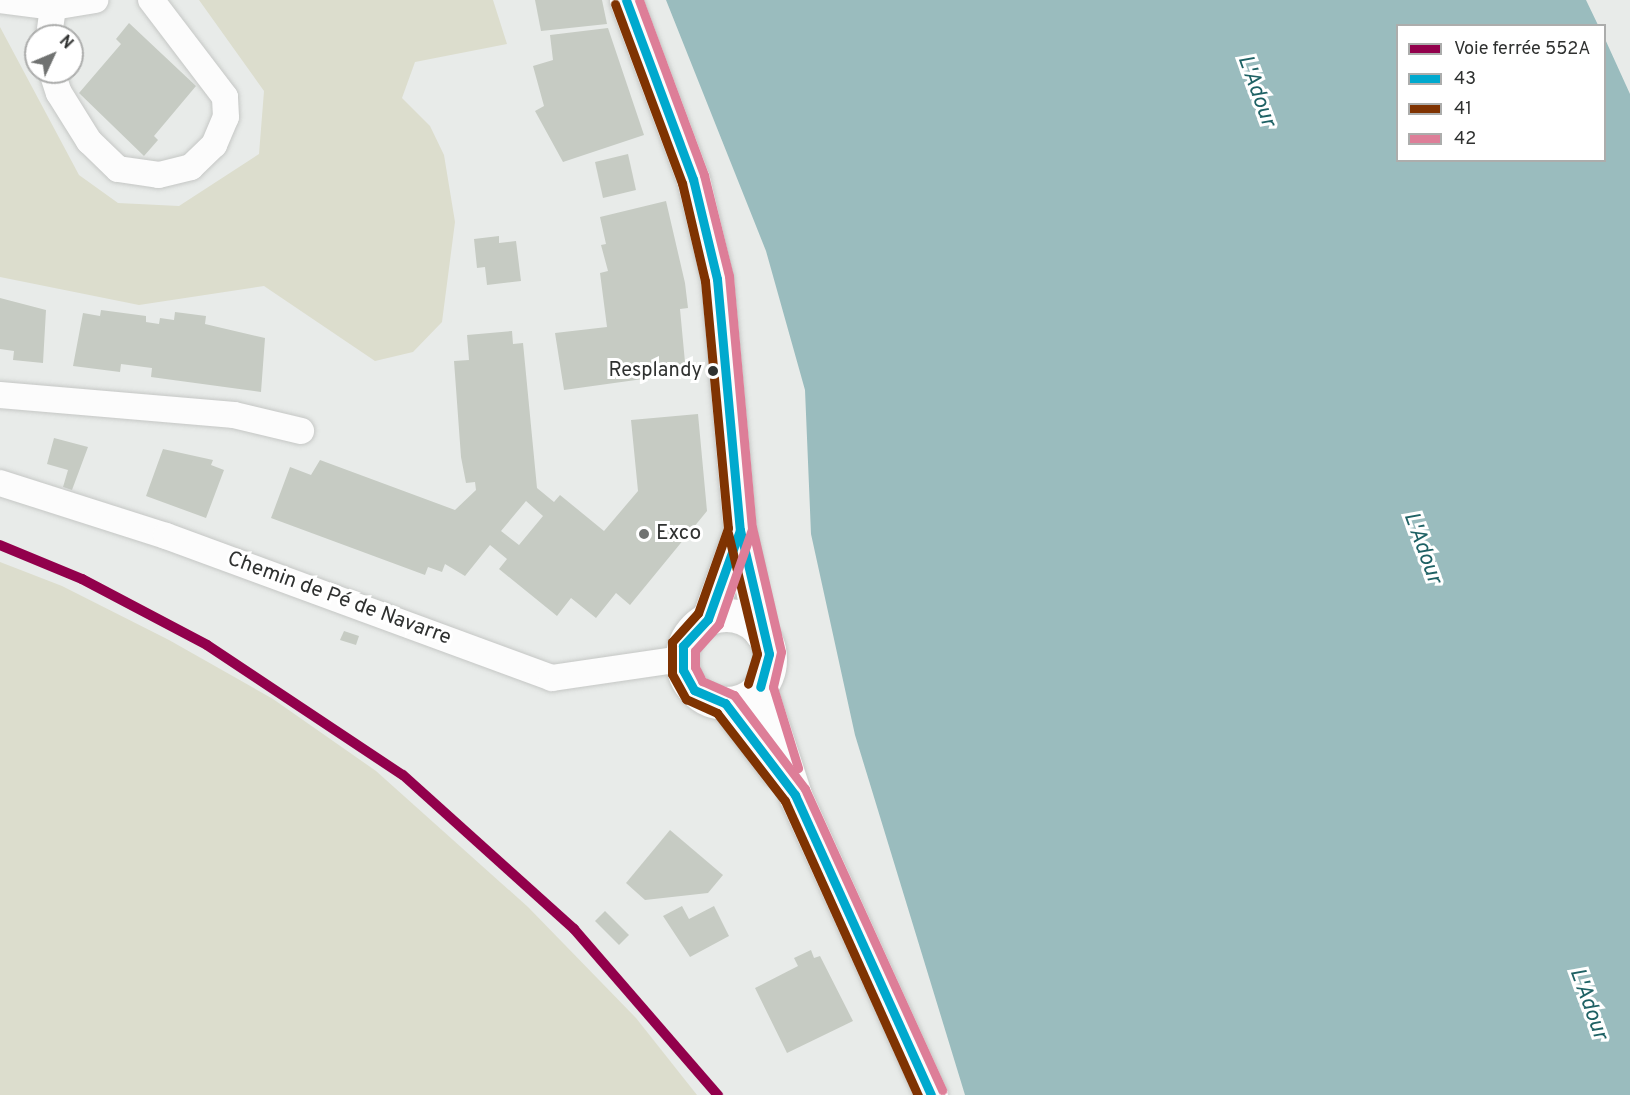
<!DOCTYPE html>
<html>
<head>
<meta charset="utf-8">
<style>
	body { margin:0 }
	#map { position:relative; width:1630px; height:1095px; overflow:hidden; background:#e8ebe9; font-family:Overpass,sans-serif }
	div>[style] { position:absolute }
	.green>* { inset:0; background:#dcddcd }
	.water>* { inset:0; background:#9abcbe }
	.building>* { inset:0; background:#c6cbc3 }
	.roads { filter:drop-shadow(0 0 2px #c5c7c5) drop-shadow(0 0 2px #c5c7c5) }
	.minor>* { height:26px; margin:-13px; padding:0 13px; transform-origin:13px; border-radius:13px; background:#fcfcfc }
	.secondary>* { height:33px; margin:-16.5px; padding:0 16.5px; transform-origin:16.5px; border-radius:16.5px; background:#fcfcfc }
	.secondary>.ring { margin:-16.5px; padding:0; box-sizing:content-box; background:none; border:33px solid #fcfcfc; border-radius:50% }
	.bus-1>* { height:9px; margin:-4.5px; padding:0 4.5px; transform-origin:4.5px; border-radius:4.5px; background:#00a9ce }
	.bus-2>* { height:9px; margin:-4.5px; padding:0 4.5px; transform-origin:4.5px; border-radius:4.5px; background:#7f3302 }
	.bus-3>* { height:9px; margin:-4.5px; padding:0 4.5px; transform-origin:4.5px; border-radius:4.5px; background:#dd7e98 }
	.rail-1>* { height:10px; margin:-5px; padding:0 5px; transform-origin:5px; border-radius:5px; background:#92004c }
	.dots>* { width:16px; height:16px; translate:-50% -50%; box-sizing:border-box; border:3px solid #fff; border-radius:50% }
	span { translate:-50% -50%; white-space:nowrap; text-align:center; line-height:1.15; -webkit-text-stroke:6px #fff; paint-order:stroke }
	.bus-label { font-size:20px; color:#2f3130 }
	.right { translate:-100% -50%; text-align:right }
	.poi-label { font-size:21px; color:#2f3130 }
	.left { translate:0 -50%; text-align:left }
	.street-label { font-size:21px; color:#2f3130 }
	.water-label { font-size:22px; color:#1e6164; font-style:italic }
	.legend { position:absolute; left:1396px; top:24px; width:210px; height:138px; box-sizing:border-box; background:#fff; border:2px solid #acadac; margin:0; padding:8px 10px; list-style:none; font-size:18px; color:#2f3130 }
	.legend li { display:flex; align-items:center; gap:12px; height:30px }
	.legend b { width:30px; border:2px solid #acadac }
	.north { position:absolute; left:24px; top:24px; width:60px; height:60px; box-sizing:border-box; background:#fff; border:2px solid #acadac; border-radius:50%; rotate:46deg; font-size:16px; font-weight:700; line-height:24px; text-align:center; color:#2f3130 }
	.north::after { content:''; display:block; margin:auto; width:21px; height:27px; background:#707271; clip-path:polygon(50% 0,100% 100%,50% 72%,0 100%) }
</style>
</head>
<body>
<div id="map">
	<div class="green">
		<i style="clip-path:polygon(199px 0,493px 0,507px 44px,415px 62px,402px 98px,430px 126px,444px 155px,455px 222px,442px 322px,413px 352px,375px 361px,264px 286px,139px 305px,0 277px,0 27px,79px 175px,118px 203px,179px 206px,259px 154px,264px 91px)"></i>
		<i style="clip-path:polygon(0 562px,62px 586px,169px 640px,273px 699px,376px 771px,528px 907px,636px 1018px,697px 1095px,0 1095px)"></i>
	</div>
	<div class="water">
		<i style="clip-path:polygon(666px 0,1586px 0,1598px 25px,1398px 26px,1398px 160px,1604px 160px,1605px 39px,1630px 94px,1630px 1095px,965px 1095px,855px 735px,811px 534px,805px 390px,766px 251px)"></i>
	</div>
	<div class="building">
		<i style="clip-path:polygon(535px 0,602px 0,607px 24px,541px 31px)"></i>
		<i style="clip-path:polygon(129px 23px,196px 86px,154px 136px,158px 140px,144px 156px,79px 93px,121px 44px,116px 39px)"></i>
		<i style="clip-path:polygon(608px 28px,644px 135px,563px 162px,535px 111px,544px 106px,533px 66px,553px 60px,550px 35px)"></i>
		<i style="clip-path:polygon(628px 154px,636px 190px,603px 198px,595px 162px)"></i>
		<i style="clip-path:polygon(666px 201px,685px 283px,688px 308px,680px 309px,686px 373px,564px 390px,555px 333px,607px 327px,600px 273px,608px 271px,601px 245px,606px 244px,600px 217px)"></i>
		<i style="clip-path:polygon(499px 236px,499px 243px,516px 241px,521px 281px,487px 285px,485px 267px,477px 268px,474px 239px)"></i>
		<i style="clip-path:polygon(0 298px,46px 310px,43px 363px,13px 360px,14px 351px,0 349px)"></i>
		<i style="clip-path:polygon(101px 310px,146px 316px,146px 322px,159px 324px,160px 318px,174px 320px,175px 312px,206px 316px,205px 324px,265px 338px,261px 392px,151px 377px,152px 368px,121px 364px,120px 372px,73px 366px,83px 313px,100px 316px)"></i>
		<i style="clip-path:polygon(evenodd,512px 331px,513px 344px,523px 343px,537px 488px,554px 502px,560px 495px,604px 531px,638px 491px,631px 420px,698px 414px,707px 511px,630px 605px,616px 593px,596px 618px,571px 598px,557px 616px,499px 569px,507px 559px,490px 545px,465px 576px,445px 564px,442px 572px,428px 567px,425px 575px,271px 518px,290px 467px,311px 475px,320px 460px,455px 510px,476px 490px,475px 482px,466px 483px,461px 457px,454px 361px,469px 360px,467px 335px,512px 331px,526px 501px,543px 516px,519px 545px,501px 531px,526px 501px)"></i>
		<i style="clip-path:polygon(54px 438px,88px 447px,72px 490px,63px 487px,68px 470px,47px 464px)"></i>
		<i style="clip-path:polygon(163px 449px,213px 460px,211px 465px,224px 470px,206px 518px,146px 496px)"></i>
		<i style="clip-path:polygon(344px 631px,359px 636px,356px 645px,340px 640px)"></i>
		<i style="clip-path:polygon(670px 830px,723px 875px,708px 893px,645px 900px,626px 883px)"></i>
		<i style="clip-path:polygon(682px 906px,689px 919px,714px 906px,729px 936px,690px 957px,663px 916px)"></i>
		<i style="clip-path:polygon(605px 911px,629px 935px,619px 945px,595px 921px)"></i>
		<i style="clip-path:polygon(811px 950px,814px 958px,820px 956px,853px 1021px,787px 1053px,755px 988px,798px 966px,794px 958px)"></i>
	</div>
	<div class="roads">
		<div class="minor">
			<i style="left:0;top:0;width:53px;rotate:7.5deg"></i>
			<i style="left:53px;top:7px;width:43px;rotate:-9.5deg"></i>
			<i style="left:49px;top:36px;width:29px;rotate:-82deg"></i>
			<i style="left:52px;top:72px;width:22px;rotate:72deg"></i>
			<i style="left:59px;top:93px;width:57px;rotate:58deg"></i>
			<i style="left:89px;top:141px;width:40px;rotate:44deg"></i>
			<i style="left:118px;top:169px;width:41px;rotate:8.3deg"></i>
			<i style="left:159px;top:175px;width:33px;rotate:-14deg"></i>
			<i style="left:191px;top:167px;width:32px;rotate:-44deg"></i>
			<i style="left:214px;top:145px;width:30px;rotate:-67deg"></i>
			<i style="left:226px;top:117px;width:20px;rotate:-93deg"></i>
			<i style="left:225px;top:97px;width:122px;rotate:-127.3deg"></i>
			<i style="left:0;top:395px;width:235px;rotate:4.9deg"></i>
			<i style="left:234px;top:415px;width:69px;rotate:13.4deg"></i>
			<i style="left:0;top:483px;width:174px;rotate:17.7deg"></i>
			<i style="left:166px;top:536px;width:411px;rotate:20.2deg"></i>
			<i style="left:552px;top:678px;width:131px;rotate:-8.3deg"></i>
		</div>
		<div class="secondary">
			<i style="left:626px;top:0;width:191px;rotate:69.5deg"></i>
			<i style="left:693px;top:179px;width:103px;rotate:76.5deg"></i>
			<i style="left:717px;top:279px;width:252px;rotate:84.8deg"></i>
			<i style="left:740px;top:530px;width:105px;rotate:78.5deg"></i>
			<i class="ring" style="left:682px;top:615px;width:55px;height:55px"></i>
			<i style="left:708px;top:619px;width:91px;rotate:-70.2deg"></i>
			<i style="left:760px;top:687px;width:114px;rotate:72deg"></i>
			<i style="left:795px;top:795px;width:329px;rotate:65.6deg"></i>
			<i style="left:725px;top:703px;width:86px;rotate:52.6deg"></i>
		</div>
	</div>
	<div class="bus-1">
		<i style="left:626px;top:0;width:191px;rotate:69.5deg"></i>
		<i style="left:693px;top:179px;width:103px;rotate:76.5deg"></i>
		<i style="left:717px;top:279px;width:252px;rotate:84.8deg"></i>
		<i style="left:740px;top:530px;width:95px;rotate:109.8deg"></i>
		<i style="left:708px;top:619px;width:37px;rotate:133deg"></i>
		<i style="left:683px;top:646px;width:24px;rotate:90deg"></i>
		<i style="left:683px;top:670px;width:23px;rotate:61deg"></i>
		<i style="left:694px;top:690px;width:34px;rotate:23deg"></i>
		<i style="left:725px;top:703px;width:116px;rotate:52.7deg"></i>
		<i style="left:795px;top:795px;width:329px;rotate:65.6deg"></i>
		<i style="left:740px;top:530px;width:127px;rotate:76.8deg"></i>
		<i style="left:769px;top:654px;width:34px;rotate:105deg"></i>
	</div>
	<div class="bus-2">
		<i style="left:615px;top:4px;width:191px;rotate:69.5deg"></i>
		<i style="left:682px;top:183px;width:101px;rotate:76.8deg"></i>
		<i style="left:705px;top:281px;width:248px;rotate:84.7deg"></i>
		<i style="left:728px;top:528px;width:90px;rotate:109.4deg"></i>
		<i style="left:698px;top:613px;width:39px;rotate:132deg"></i>
		<i style="left:672px;top:642px;width:32px;rotate:90deg"></i>
		<i style="left:672px;top:674px;width:29px;rotate:61deg"></i>
		<i style="left:686px;top:699px;width:34px;rotate:24deg"></i>
		<i style="left:717px;top:713px;width:111px;rotate:52.3deg"></i>
		<i style="left:785px;top:801px;width:323px;rotate:65.7deg"></i>
		<i style="left:728px;top:533px;width:124px;rotate:76.5deg"></i>
		<i style="left:757px;top:654px;width:31px;rotate:107deg"></i>
	</div>
	<div class="bus-3">
		<i style="left:639px;top:0;width:187px;rotate:69.6deg"></i>
		<i style="left:704px;top:175px;width:104px;rotate:76.1deg"></i>
		<i style="left:729px;top:276px;width:254px;rotate:84.8deg"></i>
		<i style="left:752px;top:529px;width:101px;rotate:109.2deg"></i>
		<i style="left:719px;top:624px;width:36px;rotate:132deg"></i>
		<i style="left:695px;top:651px;width:16px;rotate:90deg"></i>
		<i style="left:695px;top:667px;width:16px;rotate:63deg"></i>
		<i style="left:702px;top:681px;width:35px;rotate:24deg"></i>
		<i style="left:734px;top:695px;width:118px;rotate:52.9deg"></i>
		<i style="left:805px;top:789px;width:331px;rotate:65.5deg"></i>
		<i style="left:752px;top:527px;width:128px;rotate:76.9deg"></i>
		<i style="left:781px;top:652px;width:36px;rotate:103deg"></i>
		<i style="left:773px;top:687px;width:85px;rotate:72.8deg"></i>
	</div>
	<div class="rail-1">
		<i style="left:0;top:545px;width:89px;rotate:22.5deg"></i>
		<i style="left:82px;top:579px;width:141px;rotate:27.8deg"></i>
		<i style="left:207px;top:645px;width:235px;rotate:33.6deg"></i>
		<i style="left:403px;top:775px;width:230px;rotate:42deg"></i>
		<i style="left:574px;top:929px;width:220px;rotate:49.1deg"></i>
	</div>
	<div class="dots">
		<i style="left:713px;top:371px;background:#2f3130"></i>
		<i style="left:644px;top:534px;background:#707271"></i>
	</div>
	<div class="bus-label">
		<span class="right" style="left:702px;top:371px">Resplandy</span>
	</div>
	<div class="poi-label">
		<span class="left" style="left:656px;top:534px">Exco</span>
	</div>
	<div class="street-label">
		<span style="left:339px;top:599px;rotate:20deg">Chemin de Pé de Navarre</span>
	</div>
	<div class="water-label">
		<span style="left:1256px;top:91px;rotate:70deg">L'Adour</span>
		<span style="left:1422px;top:548px;rotate:70deg">L'Adour</span>
		<span style="left:1588px;top:1004px;rotate:70deg">L'Adour</span>
	</div>
	<ul class="legend">
	<li><b style="height:8px;background:#92004c"></b>Voie ferrée 552A</li>
	<li><b style="height:8px;background:#00a9ce"></b>43</li>
	<li><b style="height:8px;background:#7f3302"></b>41</li>
	<li><b style="height:8px;background:#dd7e98"></b>42</li>
	</ul>
	<div class="north">N</div>
</div>
</body>
</html>
